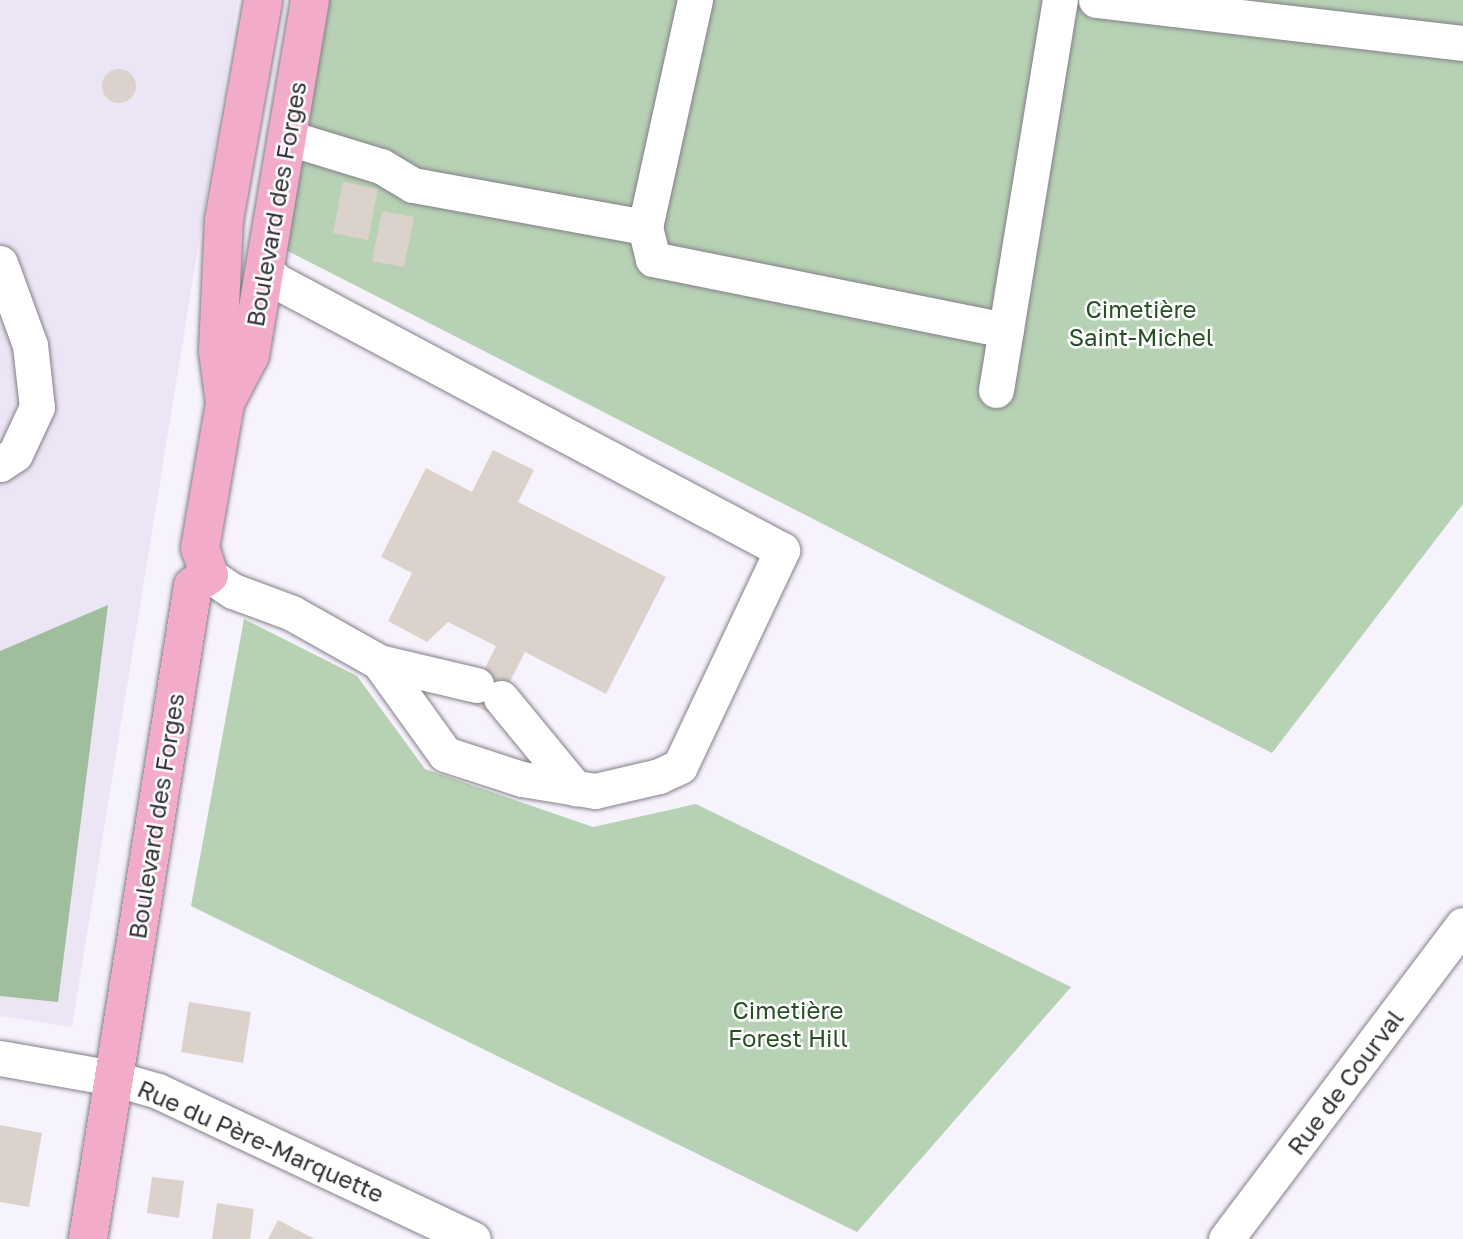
<!DOCTYPE html>
<html>
<head>
<meta charset="utf-8">
<style>
	body { margin:0 }
	#map { position:relative; width:1463px; height:1239px; overflow:hidden; background:#f7f3fd; font-family:"Golos Text",sans-serif }
	div>[style] { position:absolute }
	.built>* { inset:0; background:#ece5f6 }
	.green>* { inset:0; background:#b7d1b4 }
	.forest>* { inset:0; background:#a0bd9d }
	.building>* { inset:0; background:#dcd2cc }
	.round { border-radius:50% }
	.roads { filter:drop-shadow(0 0 2px #837f88) drop-shadow(0 0 2px #837f88) }
	.minor>* { height:35px; margin:-17.5px; padding:0 17.5px; transform-origin:17.5px; border-radius:17.5px; background:#fff }
	.major>* { height:38px; margin:-19px; padding:0 19px; transform-origin:19px; border-radius:19px; background:#f2abc8 }
	span { translate:-50% -50%; white-space:nowrap; text-align:center; line-height:1.15; -webkit-text-stroke:5px #fff; paint-order:stroke }
	.street-label { font-size:24px; color:#333135 }
	.park-label { font-size:24px; color:#275024 }
</style>
</head>
<body>
<div id="map">
	<div class="built">
		<i style="clip-path:polygon(0 0,238px 0,72px 1027px,0 1016px)"></i>
	</div>
	<div class="green">
		<i style="clip-path:polygon(308px 0,1463px 0,1463px 504px,1272px 753px,276px 245px)"></i>
		<i style="clip-path:polygon(244px 619px,357px 676px,425px 769px,593px 827px,696px 804px,1071px 987px,857px 1232px,191px 906px)"></i>
	</div>
	<div class="forest">
		<i style="clip-path:polygon(108px 605px,58px 1002px,0 996px,0 651px)"></i>
	</div>
	<div class="building">
		<i class="round" style="left:102px;top:69px;width:34px;height:34px"></i>
		<i style="clip-path:polygon(343px 182px,378px 189px,368px 240px,333px 233px)"></i>
		<i style="clip-path:polygon(382px 211px,414px 217px,404px 267px,372px 261px)"></i>
		<i style="clip-path:polygon(493px 450px,534px 470px,518px 502px,666px 577px,606px 694px,525px 652px,493px 715px,468px 702px,496px 646px,448px 622px,427px 642px,388px 621px,412px 573px,381px 557px,426px 468px,472px 492px)"></i>
		<i style="clip-path:polygon(189px 1002px,251px 1012px,243px 1063px,181px 1052px)"></i>
		<i style="clip-path:polygon(0 1125px,42px 1133px,29px 1207px,0 1202px)"></i>
		<i style="clip-path:polygon(152px 1177px,184px 1181px,179px 1218px,147px 1213px)"></i>
		<i style="clip-path:polygon(217px 1203px,254px 1209px,250px 1239px,212px 1239px)"></i>
		<i style="clip-path:polygon(278px 1220px,315px 1239px,268px 1239px)"></i>
	</div>
	<div class="roads">
		<div class="minor">
			<i style="left:695px;top:0;width:232px;rotate:102.4deg"></i>
			<i style="left:645px;top:227px;width:33px;rotate:76deg"></i>
			<i style="left:653px;top:259px;width:360px;rotate:11.4deg"></i>
			<i style="left:1096px;top:0;width:370px;rotate:6.7deg"></i>
			<i style="left:286px;top:145px;width:14px;rotate:-17deg"></i>
			<i style="left:299px;top:141px;width:86px;rotate:17deg"></i>
			<i style="left:381px;top:166px;width:37px;rotate:31deg"></i>
			<i style="left:413px;top:185px;width:236px;rotate:10.3deg"></i>
			<i style="left:0;top:263px;width:87px;rotate:69.9deg"></i>
			<i style="left:30px;top:345px;width:62px;rotate:83.6deg"></i>
			<i style="left:37px;top:407px;width:52px;rotate:115.1deg"></i>
			<i style="left:15px;top:454px;width:18px;rotate:146deg"></i>
			<i style="left:996px;top:390px;width:395px;rotate:-80.7deg"></i>
			<i style="left:209px;top:575px;width:29px;rotate:34deg"></i>
			<i style="left:233px;top:591px;width:63px;rotate:20.4deg"></i>
			<i style="left:292px;top:613px;width:100px;rotate:29.4deg"></i>
			<i style="left:379px;top:662px;width:113px;rotate:54.3deg"></i>
			<i style="left:445px;top:754px;width:81px;rotate:18deg"></i>
			<i style="left:522px;top:779px;width:74px;rotate:9.3deg"></i>
			<i style="left:595px;top:791px;width:66px;rotate:-13.2deg"></i>
			<i style="left:659px;top:776px;width:23px;rotate:-25deg"></i>
			<i style="left:680px;top:766px;width:239px;rotate:-64.7deg"></i>
			<i style="left:782px;top:550px;width:573px;rotate:-152deg"></i>
			<i style="left:276px;top:281px;width:16px;rotate:-133deg"></i>
			<i style="left:379px;top:662px;width:100px;rotate:13.3deg"></i>
			<i style="left:501px;top:698px;width:117px;rotate:50.6deg"></i>
			<i style="left:0;top:1058px;width:115px;rotate:10deg"></i>
			<i style="left:113px;top:1078px;width:47px;rotate:16.1deg"></i>
			<i style="left:158px;top:1091px;width:348px;rotate:25.2deg"></i>
			<i style="left:1226px;top:1239px;width:393px;rotate:-53deg"></i>
		</div>
		<div class="major">
			<i style="left:225px;top:403px;width:52px;rotate:-97.7deg"></i>
			<i style="left:218px;top:351px;width:131px;rotate:-87.4deg"></i>
			<i style="left:224px;top:220px;width:223px;rotate:-79.9deg"></i>
			<i style="left:88px;top:1239px;width:661px;rotate:-80.87deg"></i>
			<i style="left:193px;top:586px;width:19px;rotate:-35deg"></i>
			<i style="left:209px;top:575px;width:28px;rotate:-108deg"></i>
			<i style="left:200px;top:548px;width:147px;rotate:-80.2deg"></i>
			<i style="left:225px;top:403px;width:54px;rotate:-62.5deg"></i>
			<i style="left:250px;top:355px;width:360px;rotate:-80.4deg"></i>
		</div>
	</div>
	<div class="street-label">
		<span style="left:276px;top:204px;rotate:-80deg">Boulevard des Forges</span>
		<span style="left:156px;top:816px;rotate:-81deg">Boulevard des Forges</span>
		<span style="left:1345px;top:1082px;rotate:-53deg">Rue de Courval</span>
		<span style="left:261px;top:1141px;rotate:24deg">Rue du Père-Marquette</span>
	</div>
	<div class="park-label">
		<span style="left:1141px;top:323px">Cimetière<br>Saint-Michel</span>
		<span style="left:788px;top:1024px">Cimetière<br>Forest Hill</span>
	</div>
</div>
</body>
</html>
